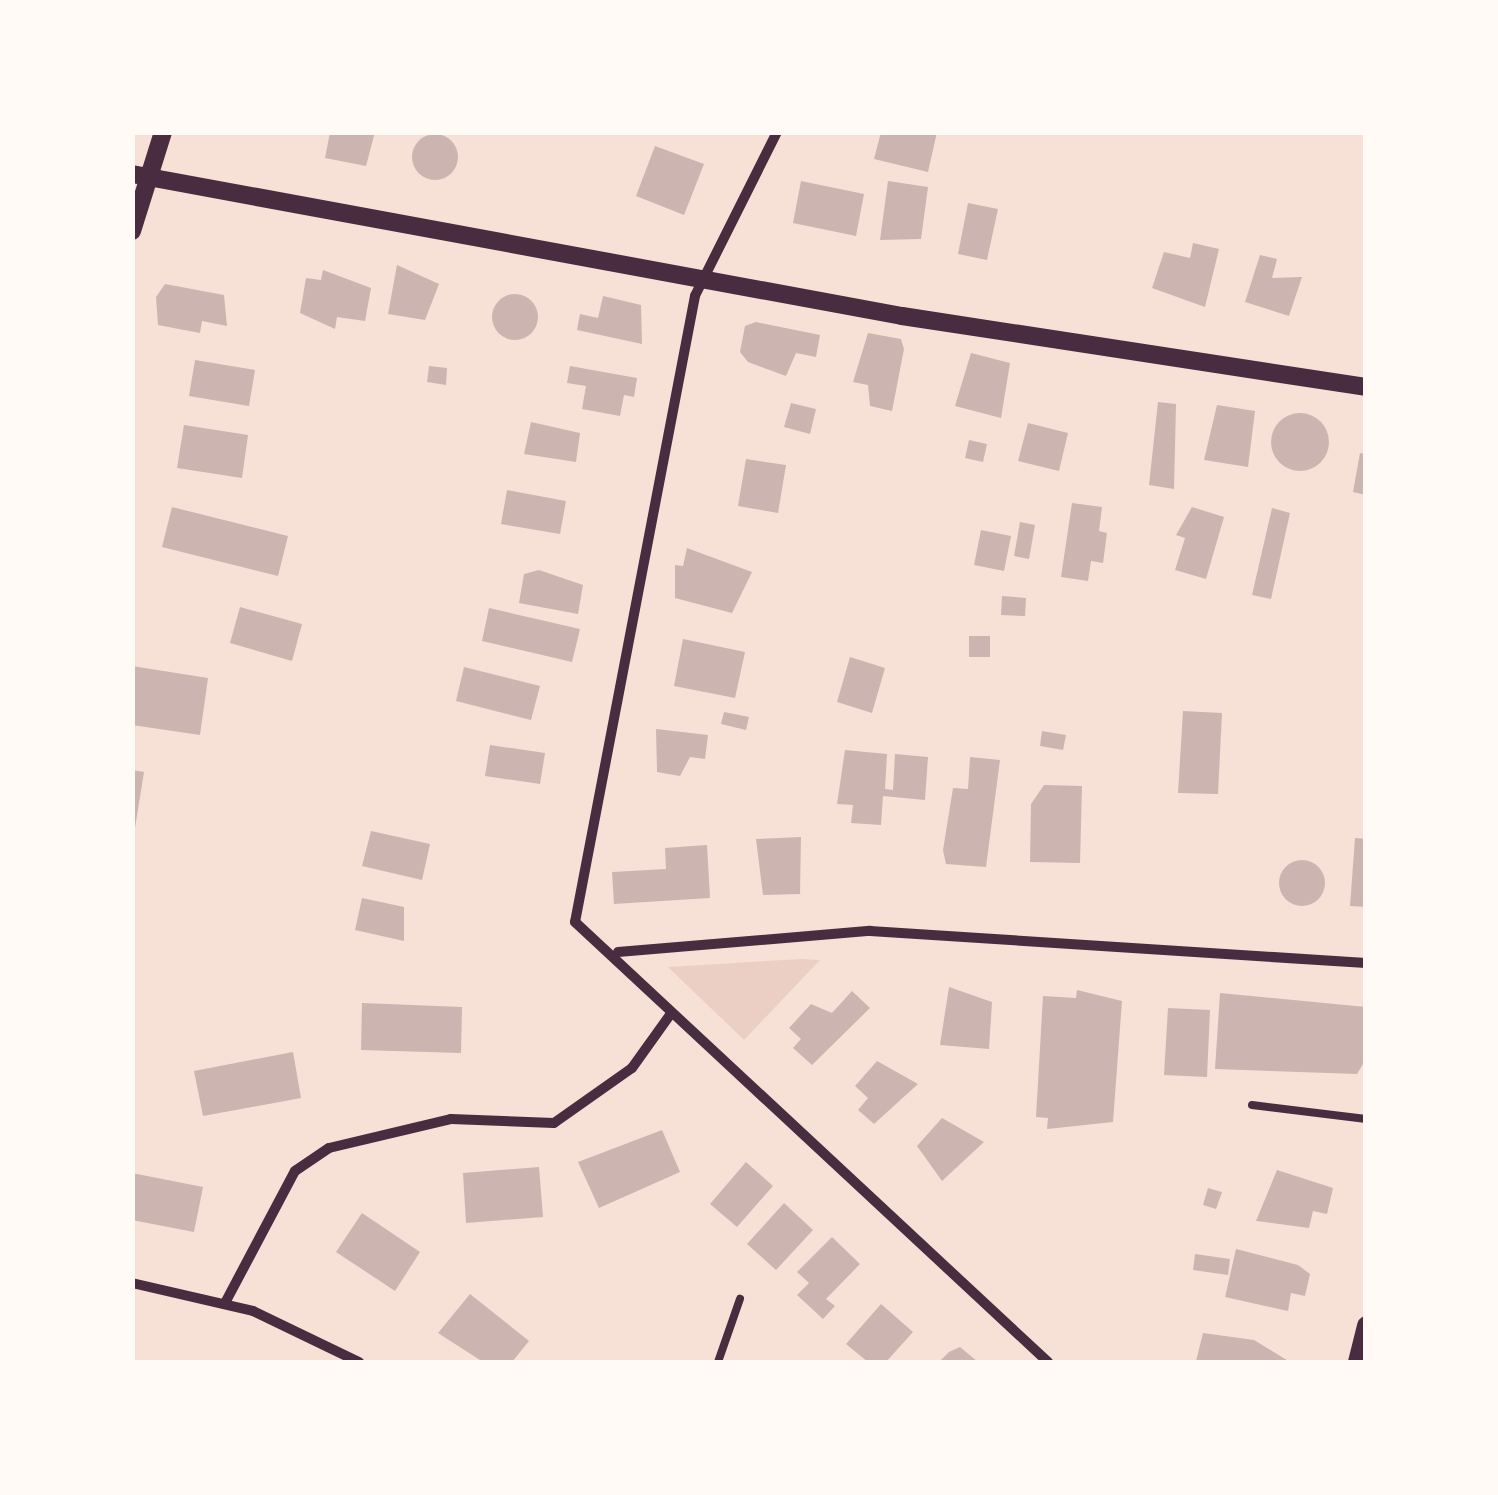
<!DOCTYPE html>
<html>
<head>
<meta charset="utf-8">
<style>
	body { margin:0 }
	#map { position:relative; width:1498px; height:1495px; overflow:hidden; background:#f7e1d7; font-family:"Open Sans",sans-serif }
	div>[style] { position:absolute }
	.green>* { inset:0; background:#ebcfc5 }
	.building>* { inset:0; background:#ccb4b1 }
	.round { border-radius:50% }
	.service>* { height:8px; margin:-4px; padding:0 4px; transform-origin:4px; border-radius:4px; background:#4a2c40 }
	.minor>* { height:10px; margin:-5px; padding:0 5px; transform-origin:5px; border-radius:5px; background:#4a2c40 }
	.tertiary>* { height:18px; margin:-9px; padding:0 9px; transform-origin:9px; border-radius:9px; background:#4a2c40 }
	span { translate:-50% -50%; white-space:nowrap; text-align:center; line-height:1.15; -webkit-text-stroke:8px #fffaf5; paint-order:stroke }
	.frame { position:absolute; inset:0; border:135px solid #fffaf5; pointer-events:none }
</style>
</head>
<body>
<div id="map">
	<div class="green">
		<i style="clip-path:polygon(820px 960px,744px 1040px,668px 967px,801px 959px)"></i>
	</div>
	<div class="building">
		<i style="clip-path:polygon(330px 132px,375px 132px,366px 166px,325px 158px)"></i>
		<i style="clip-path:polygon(881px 132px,937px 132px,928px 172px,874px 159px)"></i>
		<i class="round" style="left:412px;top:134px;width:46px;height:46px"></i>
		<i style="clip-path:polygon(655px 146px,704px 164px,684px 215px,636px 196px)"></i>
		<i style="clip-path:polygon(801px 181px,864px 194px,856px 236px,793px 223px)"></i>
		<i style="clip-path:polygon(888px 181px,928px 187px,921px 239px,880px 240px)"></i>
		<i style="clip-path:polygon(968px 203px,998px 209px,987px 260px,958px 254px)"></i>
		<i style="clip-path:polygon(1193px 243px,1219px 249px,1205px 307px,1152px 288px,1164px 252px,1190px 258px)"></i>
		<i style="clip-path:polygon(1260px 255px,1277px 259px,1272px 278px,1302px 277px,1289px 316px,1245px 302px)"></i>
		<i style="clip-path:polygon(397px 265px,439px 284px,425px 320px,388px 314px)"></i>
		<i style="clip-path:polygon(323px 270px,371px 288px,365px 321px,337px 317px,335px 329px,300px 313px,306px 278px,321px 280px)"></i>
		<i style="clip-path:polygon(165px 284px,224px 295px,227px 326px,202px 321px,200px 333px,158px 325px,156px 297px)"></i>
		<i class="round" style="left:492px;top:294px;width:46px;height:46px"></i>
		<i style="clip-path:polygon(603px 296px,641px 305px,642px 344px,577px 330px,580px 314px,598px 318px)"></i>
		<i style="clip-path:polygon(756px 322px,820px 335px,816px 357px,796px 353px,786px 376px,748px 362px,740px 352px,745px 326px)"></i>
		<i style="clip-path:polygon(868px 333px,901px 339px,904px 349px,892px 411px,870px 406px,868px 385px,853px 382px)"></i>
		<i style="clip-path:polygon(971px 353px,1010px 363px,1001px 418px,955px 406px)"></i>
		<i style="clip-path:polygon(195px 360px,255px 370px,249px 406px,189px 396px)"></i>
		<i style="clip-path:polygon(429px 366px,447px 368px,446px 385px,427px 382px)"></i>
		<i style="clip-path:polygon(570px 366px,637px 378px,634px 397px,624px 395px,620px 416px,582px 409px,586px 386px,567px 383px)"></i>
		<i style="clip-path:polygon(1158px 402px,1176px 404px,1174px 489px,1149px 485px)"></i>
		<i style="clip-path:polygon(791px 403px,816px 409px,810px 434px,784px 427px)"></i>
		<i style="clip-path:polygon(1217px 405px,1255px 411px,1248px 467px,1204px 460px)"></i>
		<i class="round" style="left:1271px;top:413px;width:58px;height:58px"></i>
		<i style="clip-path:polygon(531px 422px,580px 433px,576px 462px,524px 454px)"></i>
		<i style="clip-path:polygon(1028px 423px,1068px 433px,1059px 471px,1018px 461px)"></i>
		<i style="clip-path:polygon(184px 425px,248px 435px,242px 478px,177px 468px)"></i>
		<i style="clip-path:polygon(969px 440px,987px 444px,983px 462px,965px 458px)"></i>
		<i style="clip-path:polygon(1360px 453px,1366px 454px,1366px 495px,1353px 492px)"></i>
		<i style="clip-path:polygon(746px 459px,786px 465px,778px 513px,738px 506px)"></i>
		<i style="clip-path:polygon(507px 490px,566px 501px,560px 534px,501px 524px)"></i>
		<i style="clip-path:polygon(1072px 503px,1102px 507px,1099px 531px,1107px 533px,1103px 563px,1091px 561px,1088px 581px,1061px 577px)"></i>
		<i style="clip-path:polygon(172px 507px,288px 536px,278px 576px,162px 547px)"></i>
		<i style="clip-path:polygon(1192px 507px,1224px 517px,1206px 579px,1175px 570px,1185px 538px,1176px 535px)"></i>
		<i style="clip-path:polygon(1272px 508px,1290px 513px,1271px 599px,1252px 595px)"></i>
		<i style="clip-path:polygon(1020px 522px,1035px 525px,1029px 559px,1014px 556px)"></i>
		<i style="clip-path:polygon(981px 530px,1011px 536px,1004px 571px,974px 565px)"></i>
		<i style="clip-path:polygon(687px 548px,752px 572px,732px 613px,675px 598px,675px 565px,683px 566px)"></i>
		<i style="clip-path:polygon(539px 570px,583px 585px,578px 614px,519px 603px,524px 574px)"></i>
		<i style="clip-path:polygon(1002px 596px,1026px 598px,1025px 616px,1001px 615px)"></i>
		<i style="clip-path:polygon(240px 607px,302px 624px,292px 661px,230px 643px)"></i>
		<i style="clip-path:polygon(489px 608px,580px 629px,572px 662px,482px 641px)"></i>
		<i style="clip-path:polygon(969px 636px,990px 636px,990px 657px,969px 657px)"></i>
		<i style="clip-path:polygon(683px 639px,745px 652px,735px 698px,674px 686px)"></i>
		<i style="clip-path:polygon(850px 657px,885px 668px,872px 713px,837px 702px)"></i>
		<i style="clip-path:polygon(132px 666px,208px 678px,200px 735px,132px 725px)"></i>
		<i style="clip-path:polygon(464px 667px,540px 686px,531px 720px,456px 701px)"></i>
		<i style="clip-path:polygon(1183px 711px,1222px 713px,1218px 794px,1178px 793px)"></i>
		<i style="clip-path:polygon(724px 712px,749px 717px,746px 730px,721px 724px)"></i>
		<i style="clip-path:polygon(656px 729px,708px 735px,705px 759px,690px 757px,680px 776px,657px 772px)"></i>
		<i style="clip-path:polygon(1042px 731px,1066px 735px,1063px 750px,1040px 746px)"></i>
		<i style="clip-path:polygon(490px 745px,545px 753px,540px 784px,485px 776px)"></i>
		<i style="clip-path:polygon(845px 750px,887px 754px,885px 789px,893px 790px,895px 754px,928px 757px,925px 800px,883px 796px,881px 825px,851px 823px,853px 805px,837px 804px)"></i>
		<i style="clip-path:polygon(970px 757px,1000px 760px,986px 867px,946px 864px,943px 850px,953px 788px,968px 789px)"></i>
		<i style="clip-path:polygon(132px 770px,144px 772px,135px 828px,132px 828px)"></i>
		<i style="clip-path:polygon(1044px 785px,1082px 786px,1080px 863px,1030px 862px,1031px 804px)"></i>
		<i style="clip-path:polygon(371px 831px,430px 844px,422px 880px,362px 866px)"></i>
		<i style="clip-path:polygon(801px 837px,800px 894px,763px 895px,756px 839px)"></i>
		<i style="clip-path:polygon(1355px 838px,1366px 839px,1366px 907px,1350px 906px)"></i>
		<i style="clip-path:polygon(707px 845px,710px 898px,614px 904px,612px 872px,666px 869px,665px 848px)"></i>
		<i class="round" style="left:1279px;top:860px;width:46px;height:46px"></i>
		<i style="clip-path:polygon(362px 898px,404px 907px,404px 941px,355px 930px)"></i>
		<i style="clip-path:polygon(949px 987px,992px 1002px,989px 1049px,940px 1045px)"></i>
		<i style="clip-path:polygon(1077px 990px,1122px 1001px,1113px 1122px,1047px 1129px,1048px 1118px,1036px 1117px,1043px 996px,1076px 998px)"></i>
		<i style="clip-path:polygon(852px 991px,870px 1008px,812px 1065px,793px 1048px,801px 1039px,789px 1028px,811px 1004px,832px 1013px)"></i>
		<i style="clip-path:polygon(1220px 993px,1366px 1007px,1366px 1059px,1357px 1074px,1215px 1069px)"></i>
		<i style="clip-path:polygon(362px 1003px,462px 1007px,461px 1053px,361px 1050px)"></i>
		<i style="clip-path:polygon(1168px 1008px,1210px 1010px,1207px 1077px,1164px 1075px)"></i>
		<i style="clip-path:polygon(293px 1052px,301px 1098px,203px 1116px,194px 1071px)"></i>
		<i style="clip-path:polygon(877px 1061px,918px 1084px,874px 1124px,858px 1110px,868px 1098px,855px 1086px)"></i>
		<i style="clip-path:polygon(942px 1118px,984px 1142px,942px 1181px,917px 1146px)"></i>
		<i style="clip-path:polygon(662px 1130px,680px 1172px,599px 1208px,578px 1162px)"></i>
		<i style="clip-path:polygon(746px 1162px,773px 1186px,737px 1227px,710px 1204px)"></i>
		<i style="clip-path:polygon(539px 1167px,543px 1217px,466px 1223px,463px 1173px)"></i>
		<i style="clip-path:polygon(1277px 1170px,1333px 1188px,1327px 1214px,1313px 1211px,1309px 1228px,1256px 1221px)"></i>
		<i style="clip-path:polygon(132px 1173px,203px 1187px,194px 1232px,132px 1220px)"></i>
		<i style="clip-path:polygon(1208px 1188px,1222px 1192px,1216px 1209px,1203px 1205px)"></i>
		<i style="clip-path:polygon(784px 1203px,813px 1230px,776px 1270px,747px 1244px)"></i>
		<i style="clip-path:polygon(362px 1213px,420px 1252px,395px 1291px,336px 1252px)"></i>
		<i style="clip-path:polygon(832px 1237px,860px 1264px,826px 1299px,835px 1306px,823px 1319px,797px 1295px,809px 1283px,797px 1272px)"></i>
		<i style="clip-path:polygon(1236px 1249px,1298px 1265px,1310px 1274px,1305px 1296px,1291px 1293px,1288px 1311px,1225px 1297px)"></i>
		<i style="clip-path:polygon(1195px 1254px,1230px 1259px,1228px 1275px,1193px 1270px)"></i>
		<i style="clip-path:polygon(470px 1294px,529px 1341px,512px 1362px,483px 1362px,438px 1333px)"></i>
		<i style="clip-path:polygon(881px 1304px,913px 1332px,886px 1362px,868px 1362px,846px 1344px)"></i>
		<i style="clip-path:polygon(1203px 1333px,1254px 1340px,1290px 1362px,1196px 1361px)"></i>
		<i style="clip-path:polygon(960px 1347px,978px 1362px,939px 1362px,949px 1352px)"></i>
	</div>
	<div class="service">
		<i style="left:1252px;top:1105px;width:115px;rotate:7deg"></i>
		<i style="left:718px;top:1362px;width:67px;rotate:-70.8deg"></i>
	</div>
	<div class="minor">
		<i style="left:777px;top:132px;width:183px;rotate:116.6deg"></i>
		<i style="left:695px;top:296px;width:637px;rotate:100.85deg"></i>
		<i style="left:575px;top:922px;width:646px;rotate:42.93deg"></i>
		<i style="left:618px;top:952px;width:253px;rotate:-4.8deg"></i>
		<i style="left:870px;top:931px;width:497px;rotate:3.7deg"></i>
		<i style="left:132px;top:1283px;width:124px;rotate:13deg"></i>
		<i style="left:253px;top:1311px;width:118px;rotate:25.7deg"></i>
		<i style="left:225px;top:1303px;width:149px;rotate:-62.1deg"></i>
		<i style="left:295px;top:1171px;width:41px;rotate:-34.1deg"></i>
		<i style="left:329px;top:1148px;width:125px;rotate:-13.4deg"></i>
		<i style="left:451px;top:1119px;width:103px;rotate:2.2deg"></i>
		<i style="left:554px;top:1123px;width:95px;rotate:-35.2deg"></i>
		<i style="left:632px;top:1068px;width:65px;rotate:-54.4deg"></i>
	</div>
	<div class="tertiary">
		<i style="left:132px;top:174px;width:783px;rotate:10.45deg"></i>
		<i style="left:902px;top:316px;width:469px;rotate:8.7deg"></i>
		<i style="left:132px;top:231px;width:104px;rotate:-72.6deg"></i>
		<i style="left:1357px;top:1362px;width:38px;rotate:-76deg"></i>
	</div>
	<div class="frame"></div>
</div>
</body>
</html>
